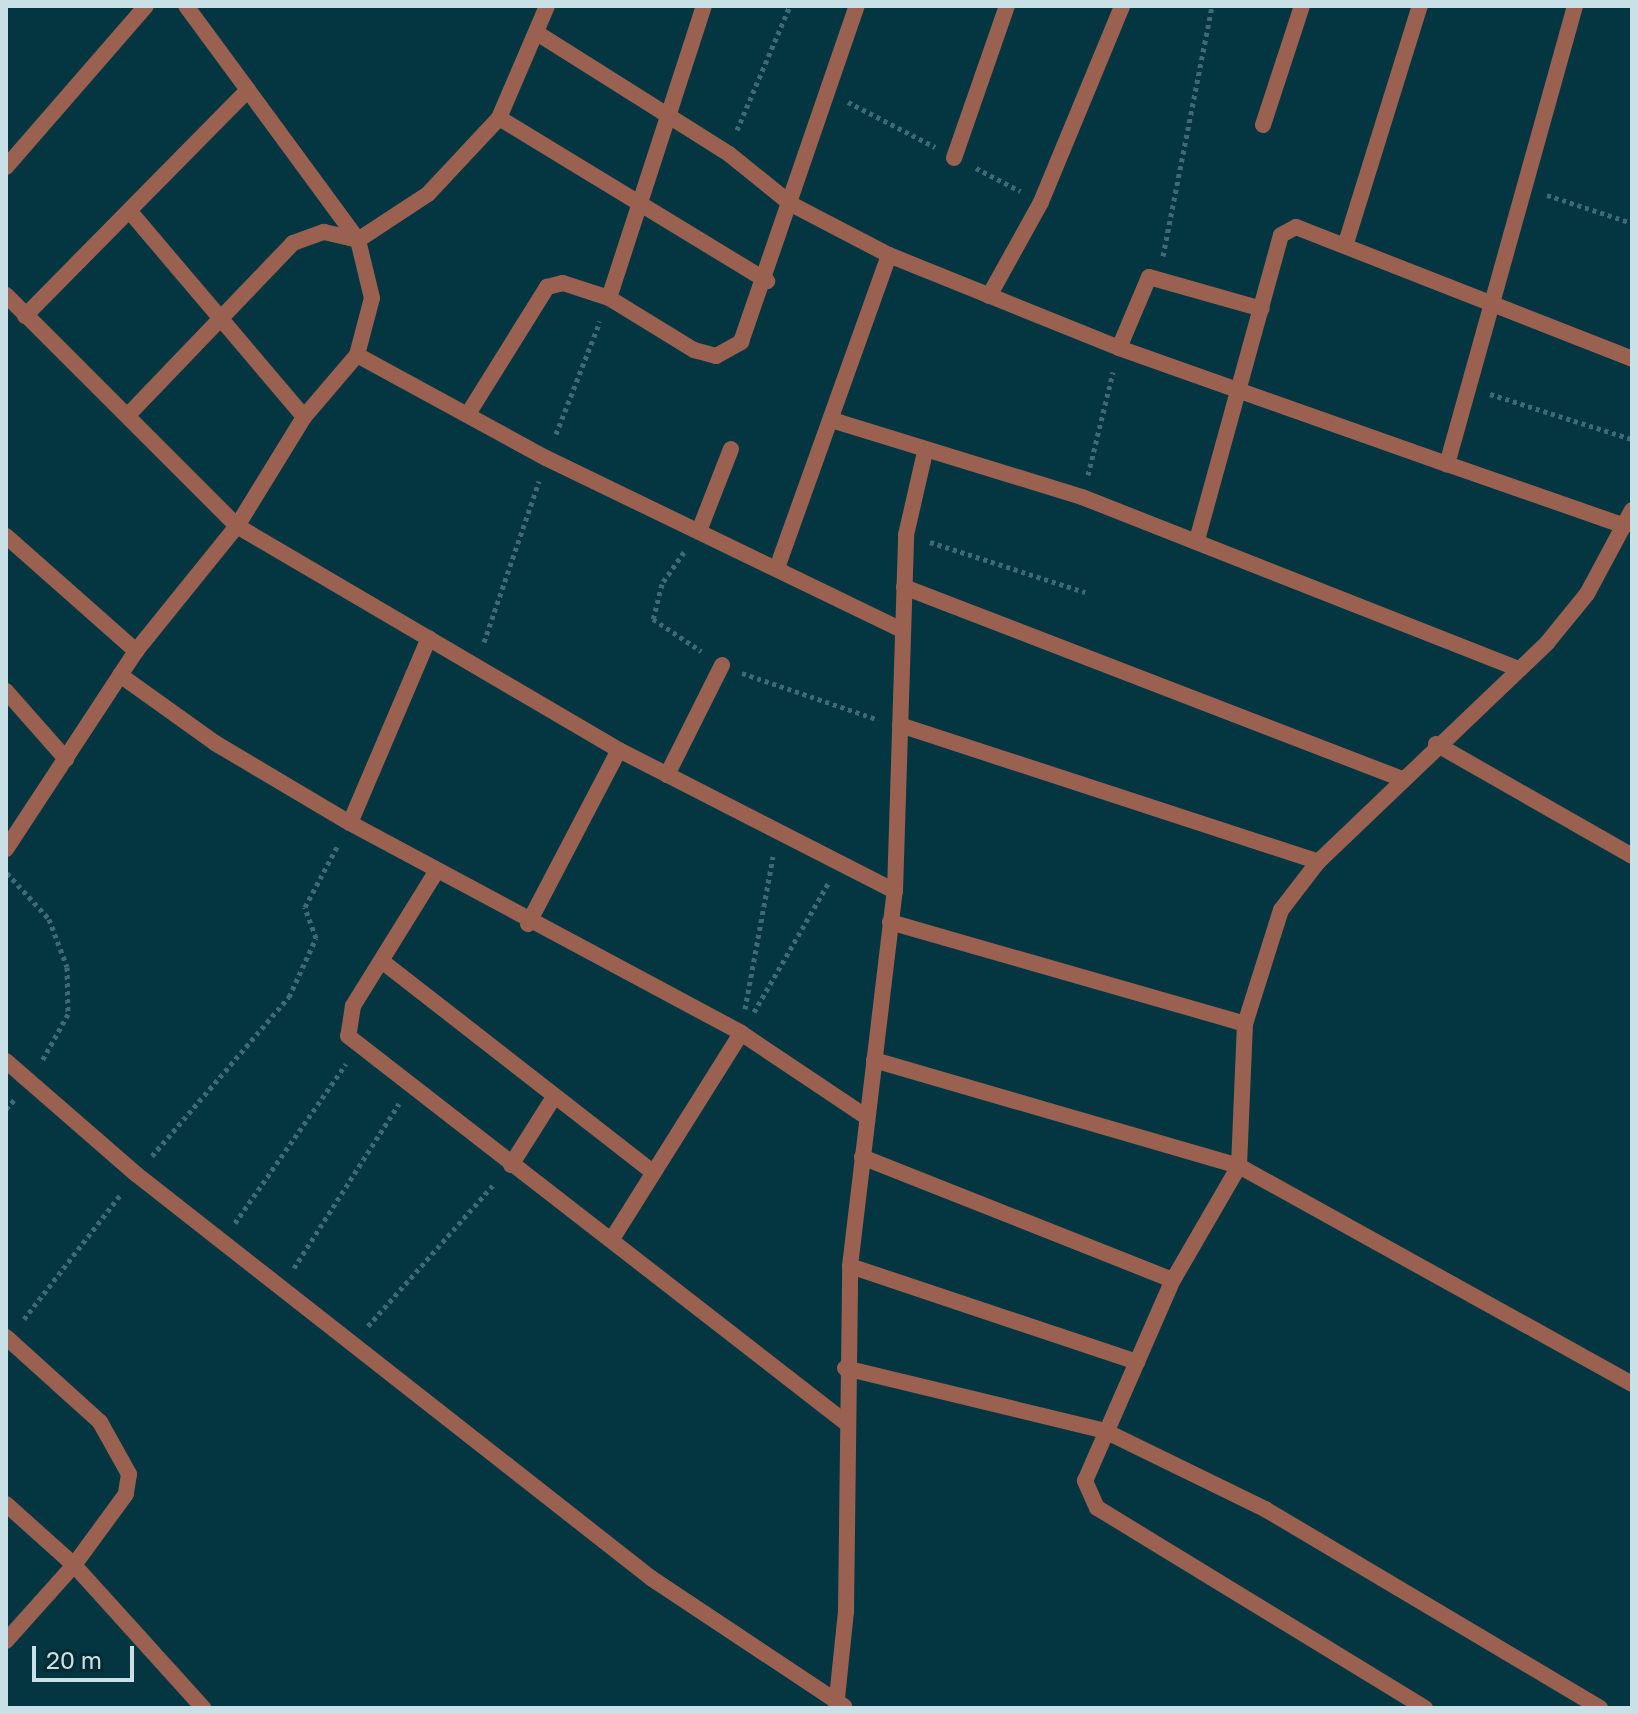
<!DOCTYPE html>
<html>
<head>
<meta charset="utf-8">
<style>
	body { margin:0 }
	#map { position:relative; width:1638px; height:1714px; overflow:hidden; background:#043641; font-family:"Golos Text",sans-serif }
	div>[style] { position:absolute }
	.path>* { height:5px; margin-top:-2.5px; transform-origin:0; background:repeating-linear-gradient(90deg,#406a73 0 4px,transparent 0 8px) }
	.street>* { height:16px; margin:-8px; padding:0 8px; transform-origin:8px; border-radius:8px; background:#9a6150 }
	span { translate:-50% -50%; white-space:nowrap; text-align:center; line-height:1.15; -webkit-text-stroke:8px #072b33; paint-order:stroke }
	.frame { position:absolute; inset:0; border:8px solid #c9e0e7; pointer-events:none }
	.scale { position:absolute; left:32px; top:1646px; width:102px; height:36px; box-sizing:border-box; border:4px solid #c9e0e7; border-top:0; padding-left:10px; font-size:24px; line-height:28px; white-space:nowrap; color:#c9e0e7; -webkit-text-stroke:6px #072b33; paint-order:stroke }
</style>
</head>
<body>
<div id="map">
	<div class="path">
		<i style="left:848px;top:102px;width:98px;rotate:27.3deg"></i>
		<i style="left:737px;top:130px;width:135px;rotate:-66.9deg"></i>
		<i style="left:976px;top:168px;width:50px;rotate:27.6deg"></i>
		<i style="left:1547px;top:195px;width:89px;rotate:18.2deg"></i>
		<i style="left:1163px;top:256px;width:255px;rotate:-78.9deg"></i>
		<i style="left:1490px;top:394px;width:149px;rotate:17.6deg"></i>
		<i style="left:556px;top:434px;width:121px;rotate:-68.7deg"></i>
		<i style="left:1088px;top:475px;width:106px;rotate:-76.4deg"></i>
		<i style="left:930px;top:542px;width:163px;rotate:17.9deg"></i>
		<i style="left:684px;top:552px;width:39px;rotate:125deg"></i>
		<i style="left:662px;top:584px;width:36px;rotate:104deg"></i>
		<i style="left:653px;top:619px;width:58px;rotate:33.7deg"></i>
		<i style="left:484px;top:642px;width:170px;rotate:-71.1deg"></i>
		<i style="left:742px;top:673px;width:142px;rotate:18.9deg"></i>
		<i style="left:7px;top:873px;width:62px;rotate:47.6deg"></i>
		<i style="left:49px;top:919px;width:51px;rotate:69.4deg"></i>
		<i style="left:67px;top:967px;width:47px;rotate:88.8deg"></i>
		<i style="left:68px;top:1014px;width:54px;rotate:119deg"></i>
		<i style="left:745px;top:1009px;width:155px;rotate:-79.6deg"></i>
		<i style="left:754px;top:1012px;width:150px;rotate:-60deg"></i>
		<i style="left:6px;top:1109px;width:15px;rotate:-48deg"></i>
		<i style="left:152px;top:1156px;width:210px;rotate:-49.3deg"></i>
		<i style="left:289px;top:997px;width:65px;rotate:-65.4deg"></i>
		<i style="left:316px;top:938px;width:33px;rotate:-110deg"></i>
		<i style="left:305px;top:907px;width:70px;rotate:-62deg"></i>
		<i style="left:235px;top:1223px;width:194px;rotate:-55.1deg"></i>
		<i style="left:294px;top:1268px;width:195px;rotate:-57.4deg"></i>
		<i style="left:24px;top:1319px;width:158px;rotate:-52.2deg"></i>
		<i style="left:368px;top:1326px;width:190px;rotate:-48.4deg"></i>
	</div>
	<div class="street">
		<i style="left:1575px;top:6px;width:476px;rotate:105.6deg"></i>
		<i style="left:1447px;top:464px;width:188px;rotate:19.2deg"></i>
		<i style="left:537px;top:33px;width:227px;rotate:32.2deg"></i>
		<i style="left:729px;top:154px;width:80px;rotate:38.9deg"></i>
		<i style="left:791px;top:204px;width:110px;rotate:27.5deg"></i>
		<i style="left:889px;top:255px;width:248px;rotate:22deg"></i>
		<i style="left:1119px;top:348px;width:348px;rotate:19.5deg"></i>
		<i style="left:499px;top:118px;width:314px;rotate:31.3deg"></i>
		<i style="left:1263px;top:125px;width:125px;rotate:-71.9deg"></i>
		<i style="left:954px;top:158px;width:161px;rotate:-70.8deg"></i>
		<i style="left:6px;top:167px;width:213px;rotate:-49deg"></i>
		<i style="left:132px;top:214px;width:266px;rotate:49.7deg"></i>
		<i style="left:1346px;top:243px;width:248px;rotate:-72.7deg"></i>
		<i style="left:6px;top:295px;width:327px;rotate:45deg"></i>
		<i style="left:237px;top:526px;width:443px;rotate:30.4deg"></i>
		<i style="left:619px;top:750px;width:310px;rotate:27.1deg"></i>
		<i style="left:989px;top:296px;width:107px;rotate:-61deg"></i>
		<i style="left:1041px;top:202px;width:212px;rotate:-67.5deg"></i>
		<i style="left:609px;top:298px;width:307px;rotate:-72deg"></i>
		<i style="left:25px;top:316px;width:317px;rotate:-45.4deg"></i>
		<i style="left:248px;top:90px;width:104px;rotate:-126.4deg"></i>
		<i style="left:1119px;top:348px;width:77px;rotate:-67.1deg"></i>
		<i style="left:1149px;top:277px;width:117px;rotate:15.8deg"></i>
		<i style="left:357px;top:355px;width:215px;rotate:28.6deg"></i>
		<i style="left:546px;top:458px;width:395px;rotate:25.8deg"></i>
		<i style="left:130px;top:413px;width:236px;rotate:-46.2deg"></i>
		<i style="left:293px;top:243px;width:33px;rotate:-20deg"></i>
		<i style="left:324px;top:232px;width:35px;rotate:13deg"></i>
		<i style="left:358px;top:240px;width:84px;rotate:-33.3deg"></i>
		<i style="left:428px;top:194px;width:104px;rotate:-46.9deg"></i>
		<i style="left:499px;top:118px;width:122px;rotate:-66.8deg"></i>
		<i style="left:468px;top:414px;width:150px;rotate:-58.1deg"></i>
		<i style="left:547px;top:287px;width:16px;rotate:-14deg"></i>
		<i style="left:563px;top:283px;width:48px;rotate:18.1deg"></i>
		<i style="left:609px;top:298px;width:100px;rotate:31.5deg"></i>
		<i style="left:694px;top:350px;width:23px;rotate:15deg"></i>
		<i style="left:716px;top:356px;width:29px;rotate:-29deg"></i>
		<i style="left:741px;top:342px;width:355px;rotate:-71deg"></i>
		<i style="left:835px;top:421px;width:258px;rotate:17.1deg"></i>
		<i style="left:1082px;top:497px;width:469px;rotate:21.5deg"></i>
		<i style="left:699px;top:531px;width:88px;rotate:-68.7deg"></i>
		<i style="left:6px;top:536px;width:174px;rotate:41.5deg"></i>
		<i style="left:1197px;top:540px;width:316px;rotate:-74.6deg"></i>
		<i style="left:1281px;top:235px;width:17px;rotate:-28deg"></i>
		<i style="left:1296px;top:227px;width:361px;rotate:21.4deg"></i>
		<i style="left:777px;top:568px;width:332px;rotate:-70.3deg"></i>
		<i style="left:904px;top:587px;width:534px;rotate:21.08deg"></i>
		<i style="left:120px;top:675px;width:117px;rotate:35.6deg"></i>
		<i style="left:215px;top:743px;width:157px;rotate:30.7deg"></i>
		<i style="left:350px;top:823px;width:444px;rotate:28.2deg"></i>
		<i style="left:741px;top:1033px;width:149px;rotate:33.8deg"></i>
		<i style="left:6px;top:691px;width:91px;rotate:48.6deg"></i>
		<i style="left:900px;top:725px;width:440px;rotate:18.1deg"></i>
		<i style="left:1436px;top:744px;width:226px;rotate:29.7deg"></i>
		<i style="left:667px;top:775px;width:123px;rotate:-63.4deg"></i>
		<i style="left:350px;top:823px;width:201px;rotate:-66.9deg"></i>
		<i style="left:6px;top:849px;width:237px;rotate:-56.7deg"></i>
		<i style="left:136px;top:651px;width:161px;rotate:-51.1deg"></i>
		<i style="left:237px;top:526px;width:128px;rotate:-58.4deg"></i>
		<i style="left:304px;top:417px;width:82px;rotate:-49.5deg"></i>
		<i style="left:357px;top:355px;width:59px;rotate:-75.3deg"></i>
		<i style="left:372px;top:298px;width:60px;rotate:-103.6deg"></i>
		<i style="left:358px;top:240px;width:186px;rotate:-126.3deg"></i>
		<i style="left:436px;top:872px;width:158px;rotate:121.8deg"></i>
		<i style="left:353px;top:1006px;width:30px;rotate:99deg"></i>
		<i style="left:348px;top:1036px;width:629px;rotate:37.84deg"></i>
		<i style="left:890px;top:922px;width:369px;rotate:16deg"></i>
		<i style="left:528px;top:924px;width:196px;rotate:-62.4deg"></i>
		<i style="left:383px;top:962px;width:343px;rotate:37.9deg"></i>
		<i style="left:874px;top:1060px;width:380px;rotate:16.2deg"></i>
		<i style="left:1239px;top:1166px;width:449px;rotate:29deg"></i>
		<i style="left:6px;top:1061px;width:172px;rotate:41deg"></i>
		<i style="left:136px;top:1174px;width:655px;rotate:38.11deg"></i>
		<i style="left:651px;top:1578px;width:232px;rotate:33.6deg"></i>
		<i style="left:862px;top:1157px;width:334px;rotate:21.6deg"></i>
		<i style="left:511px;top:1165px;width:80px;rotate:-57.7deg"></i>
		<i style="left:612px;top:1239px;width:243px;rotate:-57.9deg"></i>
		<i style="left:850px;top:1266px;width:303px;rotate:18.5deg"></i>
		<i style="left:6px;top:1337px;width:127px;rotate:42.1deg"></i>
		<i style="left:100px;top:1422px;width:60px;rotate:60.9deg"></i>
		<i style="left:129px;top:1474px;width:20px;rotate:99deg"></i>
		<i style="left:126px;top:1494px;width:88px;rotate:126.2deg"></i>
		<i style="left:74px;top:1565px;width:102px;rotate:131.8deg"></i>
		<i style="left:845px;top:1368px;width:268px;rotate:13.6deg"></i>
		<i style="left:1105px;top:1431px;width:178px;rotate:26deg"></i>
		<i style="left:1265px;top:1509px;width:390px;rotate:30.7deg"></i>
		<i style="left:6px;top:1504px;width:91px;rotate:41.9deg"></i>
		<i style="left:74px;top:1565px;width:193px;rotate:47.9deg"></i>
		<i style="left:836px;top:1708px;width:97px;rotate:-84.1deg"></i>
		<i style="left:846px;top:1612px;width:346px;rotate:-89.3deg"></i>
		<i style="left:850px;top:1266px;width:378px;rotate:-83.2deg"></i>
		<i style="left:895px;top:891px;width:356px;rotate:-88.2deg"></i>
		<i style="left:906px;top:535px;width:85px;rotate:-77.1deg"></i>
		<i style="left:1425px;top:1708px;width:384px;rotate:-148.6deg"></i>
		<i style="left:1097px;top:1508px;width:30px;rotate:-114deg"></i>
		<i style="left:1085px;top:1481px;width:219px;rotate:-66.4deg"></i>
		<i style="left:1173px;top:1280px;width:132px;rotate:-59.9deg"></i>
		<i style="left:1239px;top:1166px;width:142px;rotate:-87.6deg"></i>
		<i style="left:1245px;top:1024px;width:120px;rotate:-72.5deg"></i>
		<i style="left:1281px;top:910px;width:61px;rotate:-52.4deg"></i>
		<i style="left:1318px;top:862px;width:317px;rotate:-43.7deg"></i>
		<i style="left:1547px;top:643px;width:63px;rotate:-50.8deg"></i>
		<i style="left:1587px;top:594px;width:95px;rotate:-61.8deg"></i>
	</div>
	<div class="frame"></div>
	<div class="scale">20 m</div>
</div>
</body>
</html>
